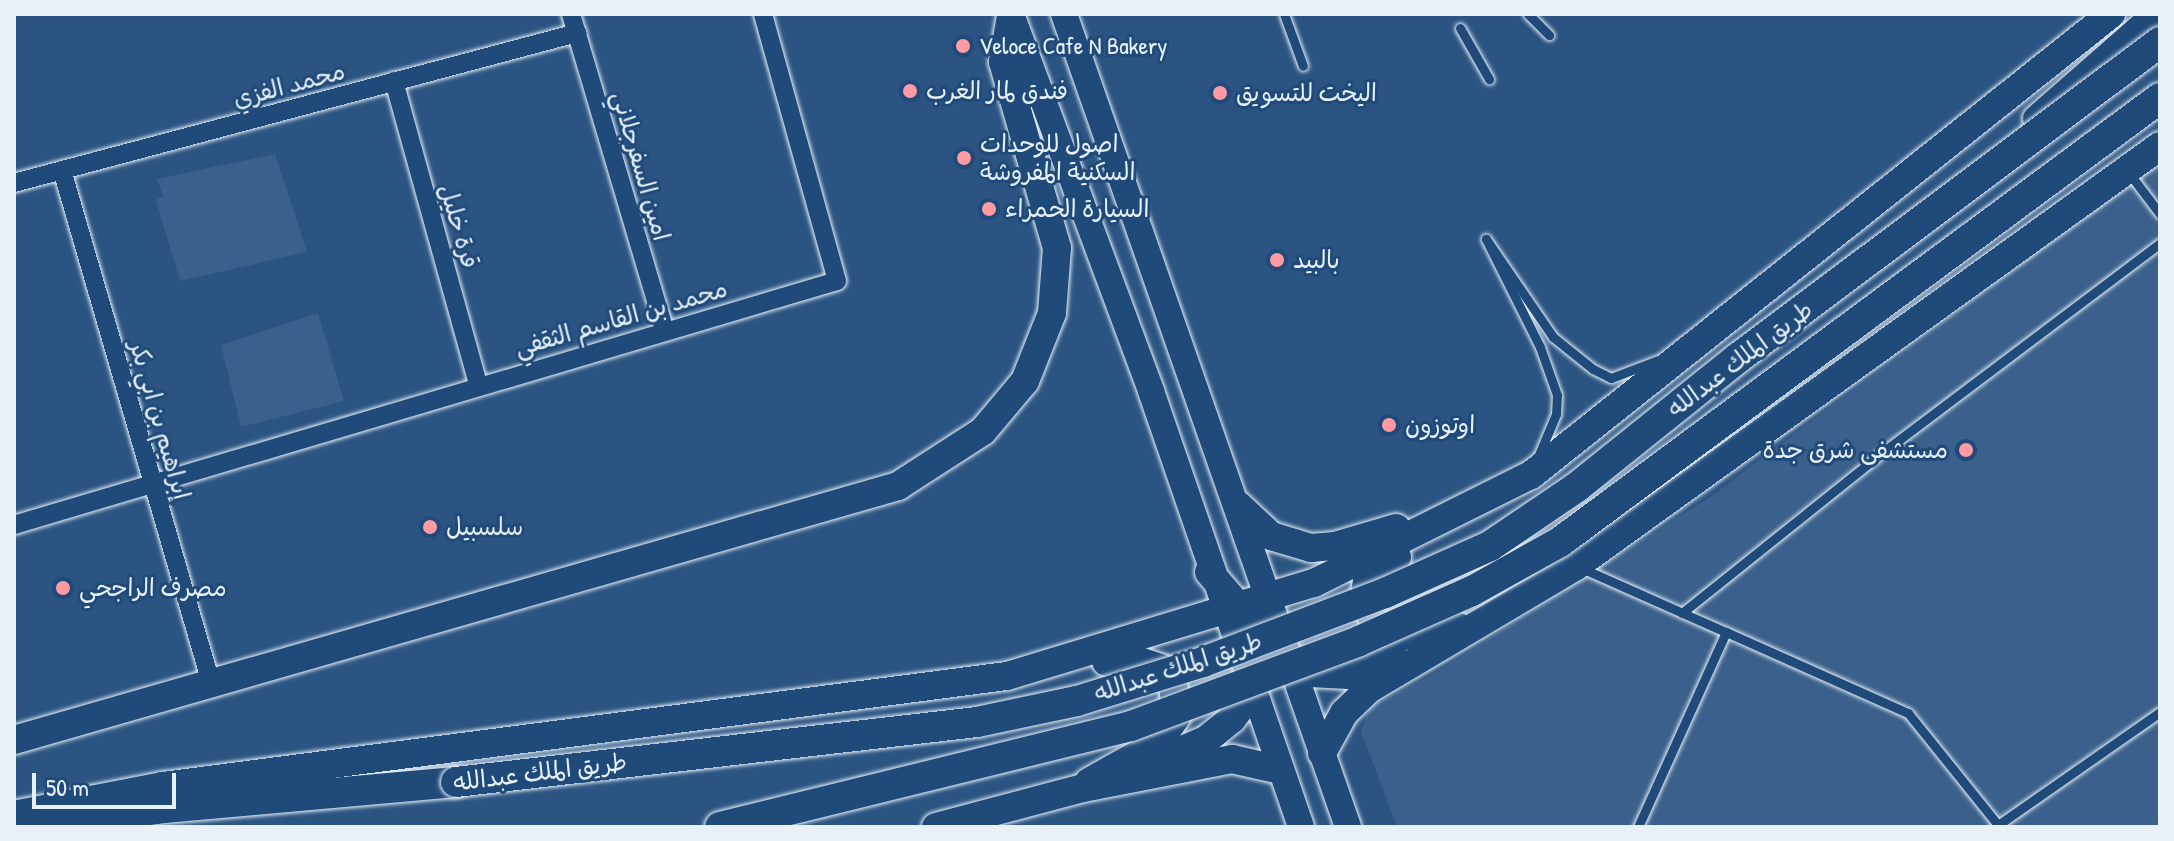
<!DOCTYPE html>
<html>
<head>
<meta charset="utf-8">
<style>
	body { margin:0 }
	#map { position:relative; width:2174px; height:841px; overflow:hidden; background:#2b5482; font-family:"Patrick Hand","Playpen Sans Arabic",sans-serif }
	div>[style] { position:absolute }
	.built>* { inset:0; background:#3a608b }
	.roads { filter:drop-shadow(0 0 2px #e8f1f8) drop-shadow(0 0 2px #e8f1f8) }
	.service>* { height:9px; margin:-4.5px; padding:0 4.5px; transform-origin:4.5px; border-radius:4.5px; background:#1f4a7a }
	.minor>* { height:18px; margin:-9px; padding:0 9px; transform-origin:9px; border-radius:9px; background:#1f4a7a }
	.secondary>* { height:26px; margin:-13px; padding:0 13px; transform-origin:13px; border-radius:13px; background:#1f4a7a }
	.primary>* { height:28px; margin:-14px; padding:0 14px; transform-origin:14px; border-radius:14px; background:#1f4a7a }
	.trunk>* { height:30px; margin:-15px; padding:0 15px; transform-origin:15px; border-radius:15px; background:#1f4a7a }
	.bridges { filter:drop-shadow(0 0 2px #e8f1f8) drop-shadow(0 0 2px #e8f1f8) }
	.trunk-bridge>* { height:30px; margin:-15px; padding:0 15px; transform-origin:15px; border-radius:15px; background:#1f4a7a }
	.dots>* { width:22px; height:22px; translate:-50% -50%; box-sizing:border-box; border:4px solid #1f4a7a; border-radius:50% }
	span { translate:-50% -50%; white-space:nowrap; text-align:center; line-height:1.15; -webkit-text-stroke:6px #1f4a7a; paint-order:stroke }
	.poi-label { font-size:24px; color:#e8f1f8 }
	.left { translate:0 -50%; text-align:left }
	.right { translate:-100% -50%; text-align:right }
	.street-label { font-size:24px; color:#e8f1f8 }
	.frame { position:absolute; inset:0; border:16px solid #e8f1f8; pointer-events:none }
	.scale { position:absolute; left:32px; top:773px; width:144px; height:36px; box-sizing:border-box; border:4px solid #e8f1f8; border-top:0; padding-left:10px; font-size:24px; line-height:28px; white-space:nowrap; color:#e8f1f8; -webkit-text-stroke:6px #1f4a7a; paint-order:stroke }
</style>
</head>
<body>
<div id="map">
	<div class="built">
		<i style="clip-path:polygon(275px 154px,307px 252px,180px 281px,156px 200px,163px 196px,157px 179px)"></i>
		<i style="clip-path:polygon(2160px 160px,2160px 827px,1397px 827px,1361px 731px,1370px 707px,1432px 675px,1713px 495px)"></i>
		<i style="clip-path:polygon(318px 313px,344px 401px,241px 427px,221px 345px)"></i>
	</div>
	<div class="roads">
		<div class="service">
			<i style="left:1284px;top:14px;width:55px;rotate:69.9deg"></i>
			<i style="left:1528px;top:14px;width:30px;rotate:45deg"></i>
			<i style="left:1460px;top:28px;width:59px;rotate:60.4deg"></i>
			<i style="left:2129px;top:173px;width:51px;rotate:52.9deg"></i>
			<i style="left:1538px;top:457px;width:47px;rotate:-67.3deg"></i>
			<i style="left:1556px;top:414px;width:19px;rotate:-87deg"></i>
			<i style="left:1557px;top:395px;width:51px;rotate:-109.5deg"></i>
			<i style="left:1540px;top:347px;width:121px;rotate:-116.6deg"></i>
			<i style="left:1486px;top:239px;width:119px;rotate:55.6deg"></i>
			<i style="left:1553px;top:337px;width:51px;rotate:38.7deg"></i>
			<i style="left:1593px;top:369px;width:20px;rotate:27deg"></i>
			<i style="left:1611px;top:378px;width:50px;rotate:-21deg"></i>
			<i style="left:1579px;top:567px;width:161px;rotate:23.9deg"></i>
			<i style="left:1726px;top:632px;width:214px;rotate:114.3deg"></i>
			<i style="left:1682px;top:613px;width:253px;rotate:-38.7deg"></i>
			<i style="left:1879px;top:455px;width:352px;rotate:-37deg"></i>
			<i style="left:1726px;top:632px;width:199px;rotate:24deg"></i>
			<i style="left:1908px;top:713px;width:144px;rotate:51.2deg"></i>
			<i style="left:1998px;top:825px;width:4px;rotate:146deg"></i>
			<i style="left:1998px;top:825px;width:198px;rotate:-34.9deg"></i>
		</div>
		<div class="minor">
			<i style="left:571px;top:14px;width:331px;rotate:73.5deg"></i>
			<i style="left:394px;top:81px;width:314px;rotate:74.5deg"></i>
			<i style="left:62px;top:170px;width:534px;rotate:73.8deg"></i>
			<i style="left:14px;top:183px;width:583px;rotate:-14.92deg"></i>
			<i style="left:14px;top:525px;width:858px;rotate:-16.51deg"></i>
			<i style="left:837px;top:281px;width:277px;rotate:-105.5deg"></i>
		</div>
		<div class="secondary">
			<i style="left:1011px;top:14px;width:402px;rotate:69.6deg"></i>
			<i style="left:1151px;top:391px;width:461px;rotate:71deg"></i>
			<i style="left:1064px;top:14px;width:861px;rotate:70.74deg"></i>
		</div>
		<div class="primary">
			<i style="left:2037px;top:119px;width:159px;rotate:-41.2deg"></i>
			<i style="left:1238px;top:505px;width:45px;rotate:43.2deg"></i>
			<i style="left:1271px;top:536px;width:42px;rotate:16.7deg"></i>
			<i style="left:1311px;top:548px;width:24px;rotate:-5deg"></i>
			<i style="left:1335px;top:546px;width:64px;rotate:-16.4deg"></i>
			<i style="left:1397px;top:557px;width:21px;rotate:157deg"></i>
			<i style="left:1378px;top:565px;width:19px;rotate:125deg"></i>
			<i style="left:1367px;top:581px;width:20px;rotate:99deg"></i>
			<i style="left:1364px;top:601px;width:27px;rotate:63deg"></i>
			<i style="left:1376px;top:625px;width:26px;rotate:28deg"></i>
			<i style="left:1399px;top:637px;width:61px;rotate:-9.5deg"></i>
			<i style="left:1209px;top:572px;width:87px;rotate:49.2deg"></i>
			<i style="left:1266px;top:638px;width:55px;rotate:39.1deg"></i>
			<i style="left:1309px;top:673px;width:40px;rotate:2.9deg"></i>
			<i style="left:1349px;top:675px;width:48px;rotate:-20.7deg"></i>
			<i style="left:14px;top:740px;width:920px;rotate:-16.03deg"></i>
			<i style="left:898px;top:486px;width:101px;rotate:-32.9deg"></i>
			<i style="left:983px;top:431px;width:65px;rotate:-50deg"></i>
			<i style="left:1025px;top:381px;width:73px;rotate:-68.3deg"></i>
			<i style="left:1052px;top:313px;width:65px;rotate:-85.6deg"></i>
			<i style="left:1057px;top:248px;width:194px;rotate:-106.2deg"></i>
			<i style="left:1003px;top:62px;width:47px;rotate:-80.1deg"></i>
			<i style="left:1322px;top:753px;width:46px;rotate:-61.2deg"></i>
			<i style="left:1344px;top:713px;width:35px;rotate:-44deg"></i>
			<i style="left:1369px;top:689px;width:241px;rotate:-30.7deg"></i>
			<i style="left:1576px;top:566px;width:719px;rotate:-35.72deg"></i>
			<i style="left:1159px;top:760px;width:51px;rotate:-23.1deg"></i>
			<i style="left:1206px;top:740px;width:33px;rotate:-39deg"></i>
			<i style="left:1232px;top:719px;width:34px;rotate:-53deg"></i>
			<i style="left:1252px;top:692px;width:31px;rotate:-69deg"></i>
			<i style="left:1089px;top:782px;width:79px;rotate:-29.5deg"></i>
			<i style="left:1158px;top:743px;width:32px;rotate:-55deg"></i>
			<i style="left:1176px;top:717px;width:32px;rotate:-95deg"></i>
			<i style="left:1173px;top:685px;width:21px;rotate:-127deg"></i>
			<i style="left:1160px;top:668px;width:31px;rotate:-161deg"></i>
			<i style="left:1131px;top:658px;width:25px;rotate:171deg"></i>
			<i style="left:18px;top:814px;width:148px;rotate:-10.9deg"></i>
			<i style="left:163px;top:786px;width:851px;rotate:-7.43deg"></i>
			<i style="left:1007px;top:676px;width:321px;rotate:-16.9deg"></i>
			<i style="left:1314px;top:583px;width:242px;rotate:-26.5deg"></i>
			<i style="left:1531px;top:475px;width:741px;rotate:-38.48deg"></i>
			<i style="left:936px;top:827px;width:152px;rotate:-14.9deg"></i>
			<i style="left:1083px;top:788px;width:152px;rotate:-11deg"></i>
			<i style="left:1232px;top:759px;width:49px;rotate:12.9deg"></i>
		</div>
		<div class="trunk">
			<i style="left:18px;top:827px;width:147px;rotate:-7.4deg"></i>
			<i style="left:164px;top:808px;width:293px;rotate:-5.1deg"></i>
		</div>
	</div>
	<div class="bridges">
		<div class="trunk-bridge">
			<i style="left:456px;top:782px;width:524px;rotate:-6.57deg"></i>
			<i style="left:977px;top:722px;width:102px;rotate:-11.9deg"></i>
			<i style="left:1077px;top:701px;width:132px;rotate:-17.2deg"></i>
			<i style="left:1203px;top:662px;width:195px;rotate:-20.8deg"></i>
			<i style="left:1385px;top:593px;width:115px;rotate:-24.1deg"></i>
			<i style="left:1490px;top:546px;width:105px;rotate:-34.1deg"></i>
			<i style="left:1577px;top:487px;width:206px;rotate:-38.7deg"></i>
			<i style="left:1738px;top:358px;width:527px;rotate:-36.83deg"></i>
			<i style="left:720px;top:827px;width:423px;rotate:-13.8deg"></i>
			<i style="left:1131px;top:726px;width:243px;rotate:-20.4deg"></i>
			<i style="left:1359px;top:641px;width:124px;rotate:-23.9deg"></i>
			<i style="left:1472px;top:591px;width:101px;rotate:-29.1deg"></i>
			<i style="left:1560px;top:542px;width:746px;rotate:-36.5deg"></i>
		</div>
	</div>
	<div class="dots">
		<i style="left:963px;top:46px;background:#ff9aa2"></i>
		<i style="left:910px;top:91px;background:#ff9aa2"></i>
		<i style="left:1220px;top:93px;background:#ff9aa2"></i>
		<i style="left:964px;top:158px;background:#ff9aa2"></i>
		<i style="left:989px;top:209px;background:#ff9aa2"></i>
		<i style="left:1277px;top:260px;background:#ff9aa2"></i>
		<i style="left:1389px;top:425px;background:#ff9aa2"></i>
		<i style="left:1966px;top:450px;background:#ff9aa2"></i>
		<i style="left:430px;top:527px;background:#ff9aa2"></i>
		<i style="left:63px;top:588px;background:#ff9aa2"></i>
	</div>
	<div class="poi-label">
		<span class="left" style="left:979px;top:46px">Veloce Cafe N Bakery</span>
		<span class="left" style="left:926px;top:91px">فندق لمار الغرب</span>
		<span class="left" style="left:1236px;top:93px">اليخت للتسويق</span>
		<span class="left" style="left:980px;top:158px">اصول للوحدات<br>السكنية المفروشة</span>
		<span class="left" style="left:1005px;top:209px">السيارة الحمراء</span>
		<span class="left" style="left:1293px;top:260px">بالبيد</span>
		<span class="left" style="left:1405px;top:425px">اوتوزون</span>
		<span class="right" style="left:1948px;top:450px">مستشفى شرق جدة</span>
		<span class="left" style="left:446px;top:527px">سلسبيل</span>
		<span class="left" style="left:79px;top:588px">مصرف الراجحي</span>
	</div>
	<div class="street-label">
		<span style="left:289px;top:85px;rotate:-15deg">محمد الفزي</span>
		<span style="left:641px;top:166px;rotate:74deg">امين السفرجلاني</span>
		<span style="left:459px;top:226px;rotate:74deg">قرة خليل</span>
		<span style="left:621px;top:318px;rotate:-16deg">محمد بن القاسم الثقفي</span>
		<span style="left:1740px;top:359px;rotate:-37deg">طريق الملك عبدالله</span>
		<span style="left:160px;top:420px;rotate:74deg">إبراهيم بن ابي بكر</span>
		<span style="left:1178px;top:667px;rotate:-18deg">طريق الملك عبدالله</span>
		<span style="left:540px;top:772px;rotate:-7deg">طريق الملك عبدالله</span>
	</div>
	<div class="frame"></div>
	<div class="scale">50 m</div>
</div>
</body>
</html>
